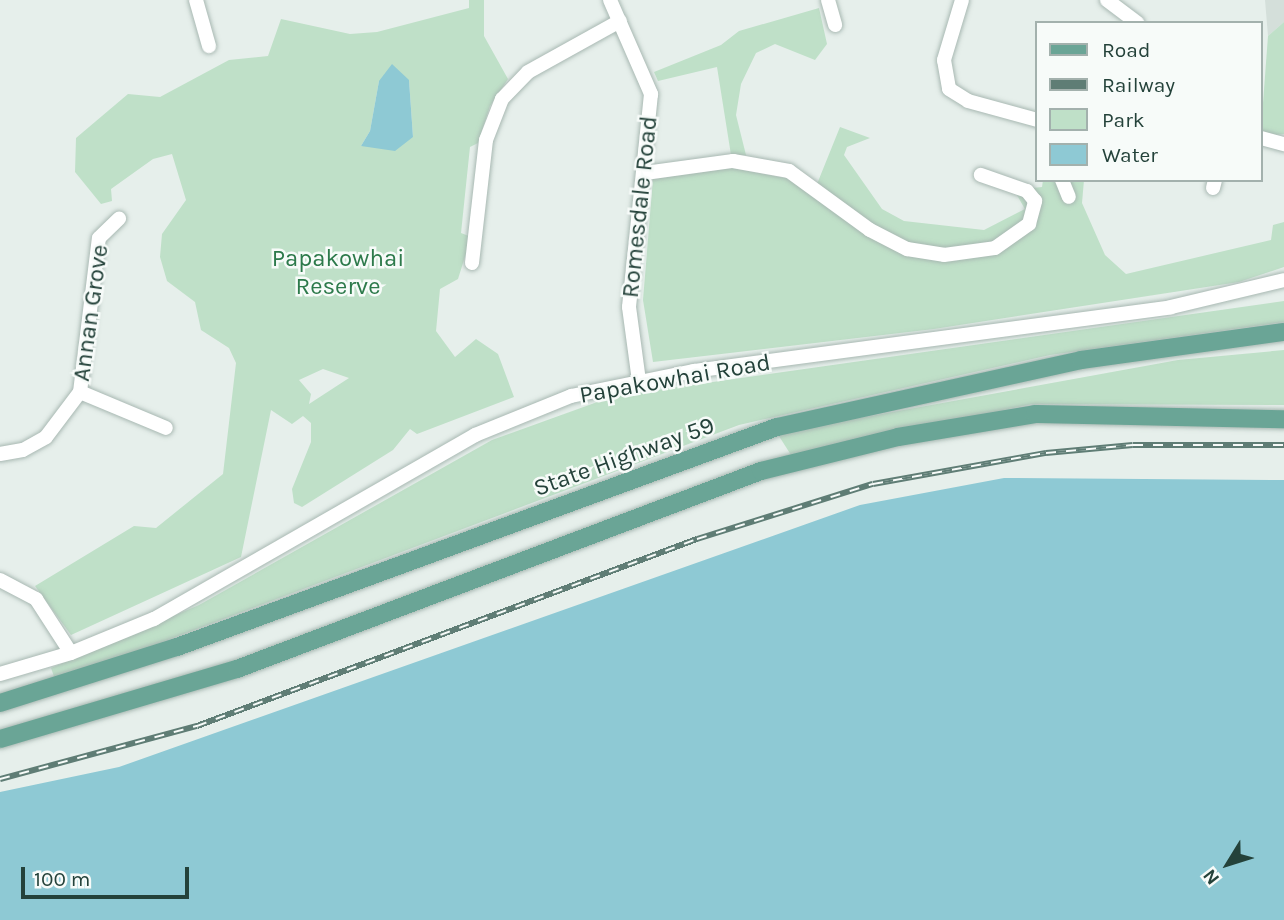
<!DOCTYPE html>
<html>
<head>
<meta charset="utf-8">
<style>
	body { margin:0 }
	#map { position:relative; width:1284px; height:920px; overflow:hidden; background:#e6efeb; font-family:Karla,sans-serif }
	div>[style] { position:absolute }
	.built>* { inset:0; background:#d4dfda }
	.green>* { inset:0; background:#bfe0c8 }
	.water>* { inset:0; background:#8ec9d4 }
	.roads { filter:drop-shadow(0 0 2px #a8b8b2) drop-shadow(0 0 2px #a8b8b2) }
	.minor>* { height:14px; margin:-7px; padding:0 7px; transform-origin:7px; border-radius:7px; background:#fff }
	.major>* { height:18px; margin:-9px; padding:0 9px; transform-origin:9px; border-radius:9px; background:#6aa596 }
	.rail>* { height:6px; margin-top:-3px; transform-origin:0; background:repeating-linear-gradient(90deg,#f7fbf9 0 10px,#5f7d75 0 20px); box-sizing:border-box; border-block:2px solid #5f7d75 }
	span { translate:-50% -50%; white-space:nowrap; text-align:center; line-height:1.15; -webkit-text-stroke:5px #f7fbf9; paint-order:stroke }
	.street-label { font-size:24px; color:#24423a }
	.park-label { font-size:24px; color:#2d7a4b }
	.legend { position:absolute; left:1035px; top:21px; width:228px; height:161px; box-sizing:border-box; background:#f7fbf9; border:2px solid #a3b1ad; margin:0; padding:9px 12px; list-style:none; font-size:21px; color:#24423a }
	.legend li { display:flex; align-items:center; gap:14px; height:35px }
	.legend b { width:35px; border:2px solid #a3b1ad }
	.north { position:absolute; left:1193px; top:829px; width:70px; height:70px; -webkit-text-stroke:5px #f7fbf9; paint-order:stroke; rotate:232deg; font-size:19px; font-weight:700; line-height:28px; text-align:center; color:#24423a }
	.north::after { content:''; display:block; margin:auto; width:24px; height:32px; background:#24423a; clip-path:polygon(50% 0,100% 100%,50% 72%,0 100%) }
	.scale { position:absolute; left:21px; top:867px; width:168px; height:32px; box-sizing:border-box; border:4px solid #24423a; border-top:0; padding-left:9px; font-size:21px; line-height:24px; white-space:nowrap; color:#24423a; -webkit-text-stroke:5px #f7fbf9; paint-order:stroke }
</style>
</head>
<body>
<div id="map">
	<div class="built">
		<i style="clip-path:polygon(1265px 0,1284px 0,1284px 22px,1268px 36px)"></i>
	</div>
	<div class="green">
		<i style="clip-path:polygon(evenodd,469px 0,484px 0,484px 36px,508px 79px,490px 106px,478px 143px,470px 147px,461px 233px,469px 236px,468px 247px,458px 279px,440px 289px,436px 331px,455px 357px,476px 339px,498px 354px,514px 397px,417px 434px,410px 429px,393px 450px,302px 507px,294px 503px,292px 489px,311px 442px,311px 423px,303px 416px,292px 424px,271px 410px,241px 557px,71px 635px,35px 586px,134px 526px,156px 528px,223px 474px,236px 363px,229px 348px,201px 330px,195px 302px,167px 281px,160px 257px,162px 234px,186px 200px,172px 154px,153px 159px,111px 189px,112px 201px,101px 204px,75px 172px,76px 138px,128px 94px,160px 97px,229px 60px,268px 56px,281px 19px,350px 34px,377px 32px,469px 8px,469px 0,409px 80px,413px 137px,361px 146px,370px 131px,379px 81px,409px 80px,469px 0,323px 369px,349px 378px,309px 404px,311px 394px,299px 380px,323px 369px)"></i>
		<i style="clip-path:polygon(819px 8px,827px 44px,815px 60px,775px 44px,756px 53px,741px 84px,736px 115px,746px 155px,731px 155px,717px 67px,658px 81px,654px 72px,721px 45px,739px 31px)"></i>
		<i style="clip-path:polygon(1284px 22px,1284px 134px,1274px 135px,1261px 130px,1268px 36px)"></i>
		<i style="clip-path:polygon(840px 127px,870px 138px,847px 147px,844px 155px,882px 209px,904px 221px,984px 230px,1025px 209px,1014px 190px,1042px 187px,1043px 180px,1084px 180px,1082px 203px,1105px 255px,1126px 274px,1271px 240px,1273px 225px,1284px 222px,1284px 267px,1239px 282px,934px 329px,653px 362px,643px 300px,653px 179px,732px 168px,817px 184px)"></i>
		<i style="clip-path:polygon(1284px 301px,1284px 322px,1050px 355px,739px 425px,56px 682px,51px 668px,199px 605px,492px 440px,614px 396px)"></i>
		<i style="clip-path:polygon(1284px 350px,1284px 405px,1032px 404px,791px 455px,777px 433px,1178px 360px)"></i>
	</div>
	<div class="water">
		<i style="clip-path:polygon(392px 64px,409px 80px,413px 137px,395px 151px,361px 146px,370px 131px,379px 81px)"></i>
		<i style="clip-path:polygon(1004px 478px,1284px 480px,1284px 920px,0 920px,0 792px,119px 767px,860px 505px)"></i>
	</div>
	<div class="roads">
		<div class="minor">
			<i style="left:196px;top:0;width:48px;rotate:74.2deg"></i>
			<i style="left:610px;top:0;width:103px;rotate:66.4deg"></i>
			<i style="left:651px;top:94px;width:214px;rotate:95.9deg"></i>
			<i style="left:629px;top:307px;width:75px;rotate:82.3deg"></i>
			<i style="left:828px;top:0;width:26px;rotate:74deg"></i>
			<i style="left:962px;top:0;width:63px;rotate:106.7deg"></i>
			<i style="left:944px;top:60px;width:29px;rotate:80deg"></i>
			<i style="left:949px;top:89px;width:22px;rotate:32deg"></i>
			<i style="left:968px;top:101px;width:72px;rotate:15.4deg"></i>
			<i style="left:1107px;top:0;width:38px;rotate:37deg"></i>
			<i style="left:1261px;top:138px;width:24px;rotate:15deg"></i>
			<i style="left:645px;top:173px;width:89px;rotate:-7.8deg"></i>
			<i style="left:733px;top:161px;width:57px;rotate:10.1deg"></i>
			<i style="left:789px;top:171px;width:100px;rotate:36.1deg"></i>
			<i style="left:870px;top:230px;width:42px;rotate:27.2deg"></i>
			<i style="left:907px;top:249px;width:37px;rotate:9deg"></i>
			<i style="left:944px;top:255px;width:51px;rotate:-7.8deg"></i>
			<i style="left:995px;top:248px;width:42px;rotate:-35.2deg"></i>
			<i style="left:1029px;top:224px;width:24px;rotate:-75deg"></i>
			<i style="left:1035px;top:201px;width:13px;rotate:-129deg"></i>
			<i style="left:1027px;top:191px;width:49px;rotate:-160.8deg"></i>
			<i style="left:1062px;top:180px;width:18px;rotate:68deg"></i>
			<i style="left:1213px;top:188px;width:8px;rotate:-76deg"></i>
			<i style="left:472px;top:263px;width:124px;rotate:-83.5deg"></i>
			<i style="left:486px;top:140px;width:44px;rotate:-68.7deg"></i>
			<i style="left:502px;top:99px;width:37px;rotate:-46deg"></i>
			<i style="left:528px;top:72px;width:105px;rotate:-29deg"></i>
			<i style="left:80px;top:392px;width:93px;rotate:22.7deg"></i>
			<i style="left:0;top:454px;width:23px;rotate:-10deg"></i>
			<i style="left:23px;top:450px;width:26px;rotate:-29deg"></i>
			<i style="left:46px;top:437px;width:56px;rotate:-52.9deg"></i>
			<i style="left:80px;top:392px;width:155px;rotate:-83deg"></i>
			<i style="left:99px;top:238px;width:28px;rotate:-44deg"></i>
			<i style="left:0;top:580px;width:41px;rotate:27.8deg"></i>
			<i style="left:36px;top:599px;width:64px;rotate:57.1deg"></i>
			<i style="left:0;top:674px;width:74px;rotate:-16.5deg"></i>
			<i style="left:71px;top:653px;width:90px;rotate:-22.3deg"></i>
			<i style="left:154px;top:619px;width:370px;rotate:-29.8deg"></i>
			<i style="left:475px;top:435px;width:104px;rotate:-22.1deg"></i>
			<i style="left:571px;top:396px;width:126px;rotate:-11.5deg"></i>
			<i style="left:694px;top:371px;width:481px;rotate:-7.6deg"></i>
			<i style="left:1171px;top:307px;width:116px;rotate:-13.4deg"></i>
		</div>
		<div class="major">
			<i style="left:0;top:703px;width:186px;rotate:-17.6deg"></i>
			<i style="left:177px;top:647px;width:639px;rotate:-20.14deg"></i>
			<i style="left:777px;top:427px;width:311px;rotate:-12.4deg"></i>
			<i style="left:1081px;top:360px;width:205px;rotate:-7.9deg"></i>
			<i style="left:0;top:739px;width:247px;rotate:-16.5deg"></i>
			<i style="left:237px;top:669px;width:560px;rotate:-20.7deg"></i>
			<i style="left:761px;top:471px;width:141px;rotate:-13.9deg"></i>
			<i style="left:898px;top:437px;width:139px;rotate:-9.5deg"></i>
			<i style="left:1035px;top:414px;width:249px;rotate:1.2deg"></i>
		</div>
	</div>
	<div class="rail">
		<i style="left:0;top:779px;width:204px;rotate:-15.1deg"></i>
		<i style="left:197px;top:726px;width:534px;rotate:-20.51deg"></i>
		<i style="left:697px;top:539px;width:184px;rotate:-17.4deg"></i>
		<i style="left:873px;top:484px;width:176px;rotate:-10.2deg"></i>
		<i style="left:1046px;top:453px;width:87px;rotate:-5.3deg"></i>
		<i style="left:1133px;top:445px;width:151px"></i>
	</div>
	<div class="street-label">
		<span style="left:640px;top:207px;rotate:-84deg">Romesdale Road</span>
		<span style="left:91px;top:313px;rotate:-82deg">Annan Grove</span>
		<span style="left:675px;top:379px;rotate:-10deg">Papakowhai Road</span>
		<span style="left:624px;top:457px;rotate:-20deg">State Highway 59</span>
	</div>
	<div class="park-label">
		<span style="left:338px;top:273px">Papakowhai<br>Reserve</span>
	</div>
	<ul class="legend">
	<li><b style="height:9px;background:#6aa596"></b>Road</li>
	<li><b style="height:9px;background:#5f7d75"></b>Railway</li>
	<li><b style="height:19px;background:#bfe0c8"></b>Park</li>
	<li><b style="height:19px;background:#8ec9d4"></b>Water</li>
	</ul>
	<div class="north">N</div>
	<div class="scale">100 m</div>
</div>
</body>
</html>
